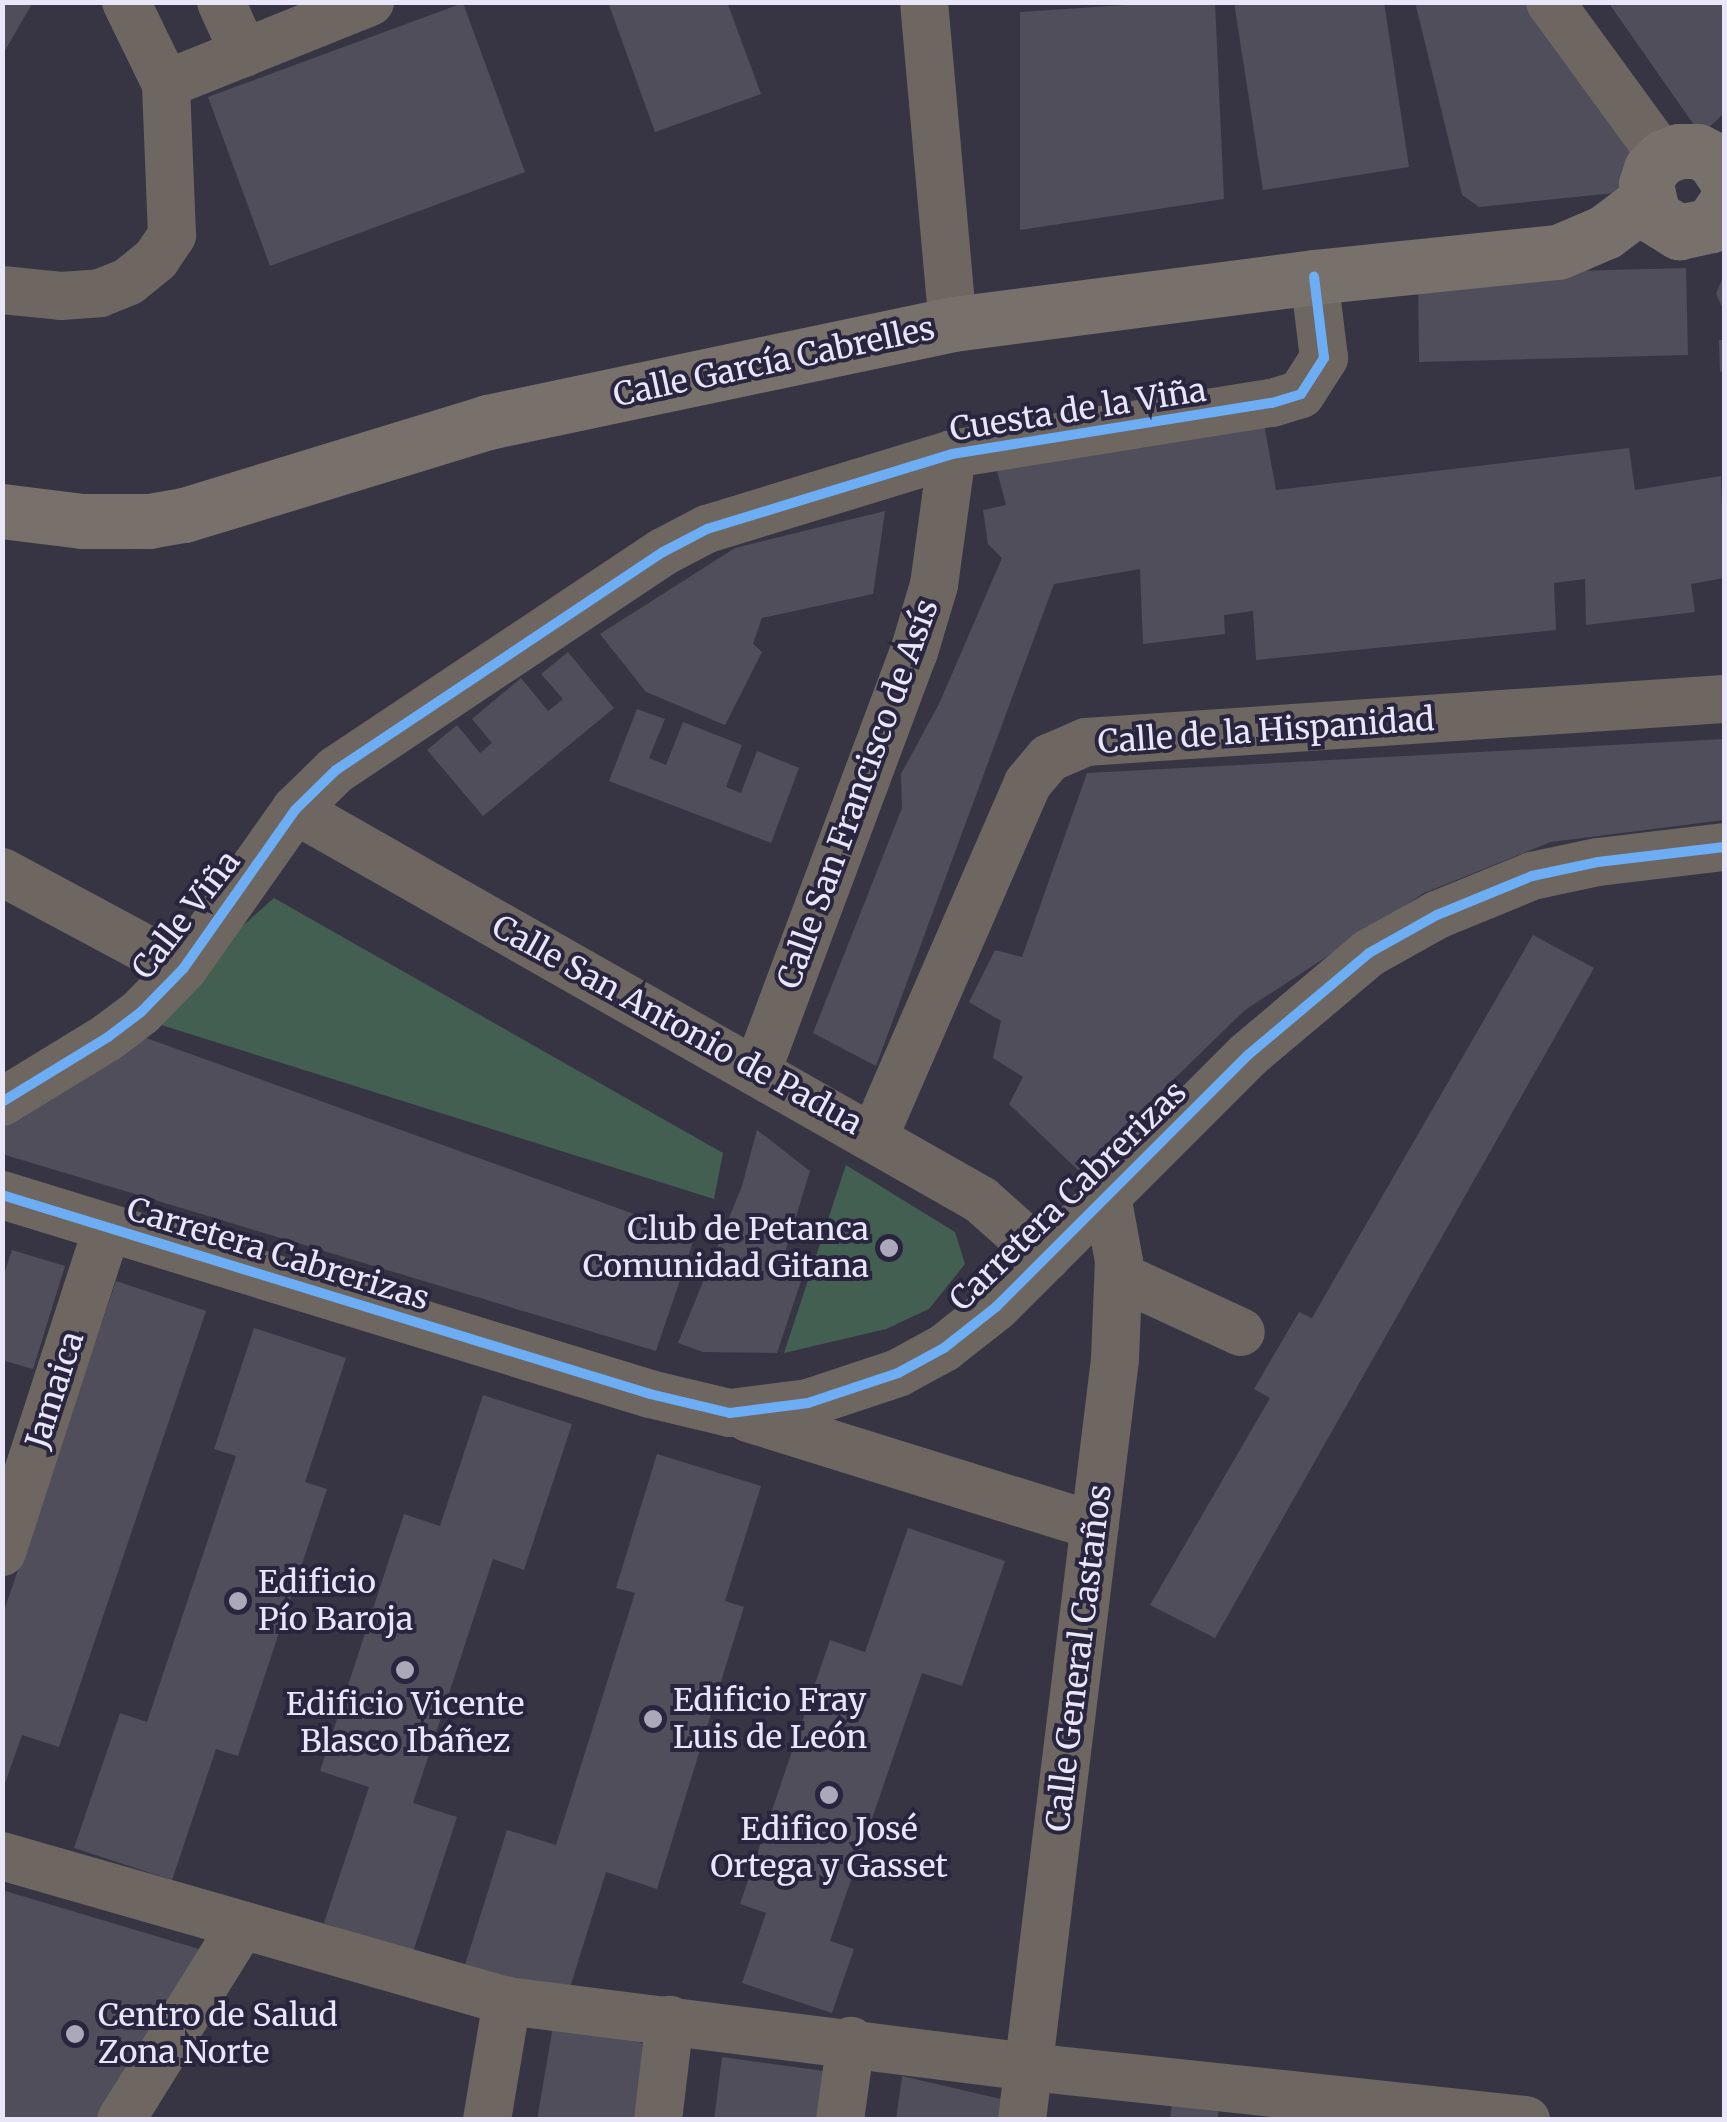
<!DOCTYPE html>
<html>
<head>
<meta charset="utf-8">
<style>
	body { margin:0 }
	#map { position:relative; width:1727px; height:2122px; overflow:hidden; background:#373544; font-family:Merriweather,serif }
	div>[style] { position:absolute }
	.green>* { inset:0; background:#435f51 }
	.building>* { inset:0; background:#504e5b }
	.minor>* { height:48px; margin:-24px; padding:0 24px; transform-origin:24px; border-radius:24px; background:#6d6661 }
	.major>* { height:55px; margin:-27.5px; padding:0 27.5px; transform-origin:27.5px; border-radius:27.5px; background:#78706a }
	.cycleway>* { height:10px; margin:-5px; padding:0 5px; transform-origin:5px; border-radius:5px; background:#6dadf4 }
	.dots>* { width:28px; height:28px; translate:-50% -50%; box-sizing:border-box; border:5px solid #29253f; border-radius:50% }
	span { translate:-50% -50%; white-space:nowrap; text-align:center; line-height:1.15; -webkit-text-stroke:8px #29253f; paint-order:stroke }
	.street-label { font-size:32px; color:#e8e6f8 }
	.poi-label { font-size:32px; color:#e8e6f8 }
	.right { translate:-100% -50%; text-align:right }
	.left { translate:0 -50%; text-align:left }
	.frame { position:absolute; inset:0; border:5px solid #e8e6f8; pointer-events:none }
</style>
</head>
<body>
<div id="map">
	<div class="green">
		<i style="clip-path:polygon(274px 898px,723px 1153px,714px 1199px,139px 1018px)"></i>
		<i style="clip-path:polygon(846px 1165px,955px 1232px,965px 1264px,929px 1309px,886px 1329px,784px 1353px)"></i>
	</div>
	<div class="building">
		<i style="clip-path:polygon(2px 2px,33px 2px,2px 56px)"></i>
		<i style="clip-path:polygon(608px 2px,727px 2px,761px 94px,655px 132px)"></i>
		<i style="clip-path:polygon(1170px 2px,1215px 2px,1224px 199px,1020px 230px,1020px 12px)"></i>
		<i style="clip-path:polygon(1234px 2px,1384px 2px,1409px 167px,1263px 190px)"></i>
		<i style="clip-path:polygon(1415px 2px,1524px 2px,1647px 168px,1634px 191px,1479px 207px,1462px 195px)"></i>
		<i style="clip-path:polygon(1608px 2px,1724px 2px,1724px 113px,1701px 135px)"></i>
		<i style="clip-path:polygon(463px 3px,525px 172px,270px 266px,208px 97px)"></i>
		<i style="clip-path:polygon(1686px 268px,1688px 355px,1419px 362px,1418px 275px)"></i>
		<i style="clip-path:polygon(1724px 274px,1724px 311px,1716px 294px)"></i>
		<i style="clip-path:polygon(1719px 340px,1724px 340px,1724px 371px,1720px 372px)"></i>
		<i style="clip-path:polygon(1264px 424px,1276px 490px,1629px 448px,1635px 490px,1721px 476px,1724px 578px,1691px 584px,1695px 612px,1586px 625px,1585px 579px,1554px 583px,1556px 630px,1256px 660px,1253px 611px,1224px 615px,1225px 634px,1143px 644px,1140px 569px,1054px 584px,876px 1066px,813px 1033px,902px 808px,901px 774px,939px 704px,1002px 558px,988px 544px,983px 510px,1006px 505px,995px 463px)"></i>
		<i style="clip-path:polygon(885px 511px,873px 594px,762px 618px,753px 644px,762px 652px,725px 725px,646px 692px,600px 634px,735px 548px)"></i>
		<i style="clip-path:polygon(568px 652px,614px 708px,483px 816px,427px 750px,457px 725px,480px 753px,492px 743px,472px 719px,521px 678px,548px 711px,563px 699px,541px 674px)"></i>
		<i style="clip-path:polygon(637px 709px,665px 719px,649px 758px,666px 765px,683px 722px,742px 745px,726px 787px,741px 793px,757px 751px,799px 768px,771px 843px,609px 781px)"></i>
		<i style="clip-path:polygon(1724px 739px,1724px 820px,1551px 842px,1424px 893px,1245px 1010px,1079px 1171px,1009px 1104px,1023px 1077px,993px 1058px,1001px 1021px,969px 1002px,995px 950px,1022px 957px,1087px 773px)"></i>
		<i style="clip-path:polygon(1533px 935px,1594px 968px,1215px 1638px,1150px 1605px,1270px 1398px,1254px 1389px,1299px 1312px,1312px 1318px)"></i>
		<i style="clip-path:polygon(124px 1030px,695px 1236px,656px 1351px,2px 1154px,2px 1128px,14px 1109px)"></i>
		<i style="clip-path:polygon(757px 1130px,810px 1171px,778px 1275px,801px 1281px,777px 1353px,703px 1352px,678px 1343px,742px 1186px)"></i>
		<i style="clip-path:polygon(12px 1250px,65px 1266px,33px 1369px,2px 1360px,2px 1280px)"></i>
		<i style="clip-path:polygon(116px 1281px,206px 1311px,59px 1747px,22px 1735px,2px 1792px,2px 1617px)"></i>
		<i style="clip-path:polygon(254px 1328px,346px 1358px,305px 1482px,327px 1489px,238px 1756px,216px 1749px,172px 1880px,74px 1848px,120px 1713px,147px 1722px,236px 1456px,214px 1449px)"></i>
		<i style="clip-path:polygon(483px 1395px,572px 1424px,524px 1570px,493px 1559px,413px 1803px,457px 1817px,413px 1952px,324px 1923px,369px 1787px,320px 1771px,404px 1514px,440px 1526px)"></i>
		<i style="clip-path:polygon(657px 1454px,761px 1486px,725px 1601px,744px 1607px,657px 1889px,606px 1872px,567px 1997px,465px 1965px,507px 1830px,556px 1845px,635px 1593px,616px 1588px)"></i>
		<i style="clip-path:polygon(908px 1528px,1005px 1561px,962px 1686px,922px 1673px,830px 1941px,854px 1949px,832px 2013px,742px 1983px,766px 1913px,740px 1904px,830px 1640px,865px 1652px)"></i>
		<i style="clip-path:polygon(2px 1890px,199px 1949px,97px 2120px,2px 2120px)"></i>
		<i style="clip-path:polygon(553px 2026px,648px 2044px,638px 2120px,537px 2120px)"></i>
		<i style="clip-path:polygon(722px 2057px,831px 2072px,825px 2120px,714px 2120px)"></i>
		<i style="clip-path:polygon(902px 2076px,1005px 2100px,1003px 2120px,896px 2120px)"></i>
		<i style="clip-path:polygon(1172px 2102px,1219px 2109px,1217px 2120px,1170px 2120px)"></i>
	</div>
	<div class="minor">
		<i style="left:221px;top:2px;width:56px;rotate:65.7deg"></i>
		<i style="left:924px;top:2px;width:323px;rotate:84.9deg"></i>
		<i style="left:1550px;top:2px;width:192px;rotate:53.9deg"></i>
		<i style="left:166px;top:84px;width:220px;rotate:-21.9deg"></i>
		<i style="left:2px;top:290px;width:59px;rotate:5.8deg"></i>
		<i style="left:61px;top:296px;width:39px;rotate:-4deg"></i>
		<i style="left:100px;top:293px;width:31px;rotate:-22deg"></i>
		<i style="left:129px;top:281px;width:35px;rotate:-39deg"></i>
		<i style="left:156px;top:259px;width:29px;rotate:-56deg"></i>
		<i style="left:172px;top:235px;width:151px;rotate:-92.3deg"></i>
		<i style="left:166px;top:84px;width:91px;rotate:-116deg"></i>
		<i style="left:295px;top:810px;width:789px;rotate:29.62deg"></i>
		<i style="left:981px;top:1200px;width:87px;rotate:41.7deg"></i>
		<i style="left:2px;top:872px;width:205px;rotate:28.2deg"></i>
		<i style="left:757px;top:1071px;width:447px;rotate:-69.5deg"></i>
		<i style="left:914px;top:652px;width:70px;rotate:-73.4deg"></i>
		<i style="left:934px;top:585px;width:132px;rotate:-82.2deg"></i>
		<i style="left:2px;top:1102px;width:124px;rotate:-31.5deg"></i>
		<i style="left:108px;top:1037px;width:41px;rotate:-37.1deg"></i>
		<i style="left:141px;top:1012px;width:60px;rotate:-45.7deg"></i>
		<i style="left:183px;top:969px;width:194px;rotate:-54.8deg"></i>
		<i style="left:295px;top:810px;width:57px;rotate:-44.3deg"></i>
		<i style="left:336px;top:770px;width:393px;rotate:-33.7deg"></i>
		<i style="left:663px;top:552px;width:50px;rotate:-27.6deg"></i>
		<i style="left:707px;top:529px;width:256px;rotate:-17deg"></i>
		<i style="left:952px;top:454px;width:324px;rotate:-9.1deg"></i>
		<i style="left:1272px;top:403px;width:30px;rotate:-17deg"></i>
		<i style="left:1301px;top:394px;width:43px;rotate:-57.4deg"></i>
		<i style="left:1324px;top:358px;width:82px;rotate:-97deg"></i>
		<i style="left:874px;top:1137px;width:386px;rotate:-66.5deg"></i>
		<i style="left:1028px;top:783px;width:33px;rotate:-50deg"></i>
		<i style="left:1049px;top:758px;width:40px;rotate:-23.4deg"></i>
		<i style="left:1086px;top:742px;width:639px;rotate:-3.86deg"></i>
		<i style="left:2px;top:1195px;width:678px;rotate:17.07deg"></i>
		<i style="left:650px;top:1394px;width:82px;rotate:13.4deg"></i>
		<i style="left:730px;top:1413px;width:79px;rotate:-7.3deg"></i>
		<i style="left:808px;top:1403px;width:95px;rotate:-18.4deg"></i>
		<i style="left:898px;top:1373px;width:52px;rotate:-28.5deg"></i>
		<i style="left:944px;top:1348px;width:66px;rotate:-38.3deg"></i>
		<i style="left:996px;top:1307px;width:356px;rotate:-45deg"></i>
		<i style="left:1248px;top:1055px;width:158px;rotate:-40.1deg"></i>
		<i style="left:1369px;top:953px;width:78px;rotate:-29.2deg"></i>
		<i style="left:1437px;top:915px;width:103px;rotate:-22.3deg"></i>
		<i style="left:1532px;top:876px;width:67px;rotate:-12deg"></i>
		<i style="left:1598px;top:862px;width:127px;rotate:-6.8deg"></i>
		<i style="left:1119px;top:1276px;width:134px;rotate:24.7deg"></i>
		<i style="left:748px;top:1418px;width:363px;rotate:17.3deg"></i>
		<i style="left:2px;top:1552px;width:341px;rotate:-72deg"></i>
		<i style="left:2px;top:1856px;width:525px;rotate:16.02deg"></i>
		<i style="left:507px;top:2001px;width:526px;rotate:7.21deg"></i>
		<i style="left:1029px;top:2067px;width:500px;rotate:6.1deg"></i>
		<i style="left:121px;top:2120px;width:229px;rotate:-58.2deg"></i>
		<i style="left:487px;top:2120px;width:121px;rotate:-80.5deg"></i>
		<i style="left:658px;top:2120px;width:101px;rotate:-83.2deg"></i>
		<i style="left:840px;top:2120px;width:80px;rotate:-82.1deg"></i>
		<i style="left:1022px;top:2120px;width:767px;rotate:-83.03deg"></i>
		<i style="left:1115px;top:1359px;width:98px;rotate:-87.7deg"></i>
		<i style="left:1119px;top:1261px;width:66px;rotate:-100.5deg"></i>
	</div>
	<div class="major">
		<i style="left:1724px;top:176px;width:20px;rotate:-123deg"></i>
		<i style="left:1713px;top:159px;width:18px;rotate:-153deg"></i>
		<i style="left:1697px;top:151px;width:18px;rotate:180deg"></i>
		<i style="left:1679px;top:151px;width:17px;rotate:159deg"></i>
		<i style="left:1663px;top:157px;width:17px;rotate:135deg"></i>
		<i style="left:1651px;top:169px;width:16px;rotate:108deg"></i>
		<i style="left:1646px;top:184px;width:33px;rotate:78deg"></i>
		<i style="left:1653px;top:216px;width:31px;rotate:32deg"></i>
		<i style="left:1679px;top:232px;width:33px;rotate:-12deg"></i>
		<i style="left:1711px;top:225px;width:23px;rotate:-56deg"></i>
		<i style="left:2px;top:511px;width:81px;rotate:7.1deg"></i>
		<i style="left:82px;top:521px;width:67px"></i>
		<i style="left:149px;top:521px;width:36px;rotate:-10deg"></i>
		<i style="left:184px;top:515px;width:318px;rotate:-17deg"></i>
		<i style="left:488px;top:422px;width:475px;rotate:-11.9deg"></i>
		<i style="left:953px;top:324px;width:364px;rotate:-7.4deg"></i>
		<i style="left:1314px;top:277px;width:245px;rotate:-5.9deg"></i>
		<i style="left:1558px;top:252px;width:51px;rotate:-23.1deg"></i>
		<i style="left:1605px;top:232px;width:51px;rotate:-37.1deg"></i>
	</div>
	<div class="cycleway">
		<i style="left:2px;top:1102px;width:124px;rotate:-31.5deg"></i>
		<i style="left:108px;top:1037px;width:41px;rotate:-37.1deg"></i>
		<i style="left:141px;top:1012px;width:60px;rotate:-45.7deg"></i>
		<i style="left:183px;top:969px;width:194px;rotate:-54.8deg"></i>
		<i style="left:295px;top:810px;width:57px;rotate:-44.3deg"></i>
		<i style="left:336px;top:770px;width:393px;rotate:-33.7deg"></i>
		<i style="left:663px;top:552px;width:50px;rotate:-27.6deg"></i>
		<i style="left:707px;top:529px;width:256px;rotate:-17deg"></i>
		<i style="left:952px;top:454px;width:324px;rotate:-9.1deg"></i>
		<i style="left:1272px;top:403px;width:30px;rotate:-17deg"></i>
		<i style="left:1301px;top:394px;width:43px;rotate:-57.4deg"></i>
		<i style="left:1324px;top:358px;width:82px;rotate:-97deg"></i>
		<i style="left:2px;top:1195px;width:678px;rotate:17.07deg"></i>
		<i style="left:650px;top:1394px;width:82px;rotate:13.4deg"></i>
		<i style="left:730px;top:1413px;width:79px;rotate:-7.3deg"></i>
		<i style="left:808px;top:1403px;width:95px;rotate:-18.4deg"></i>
		<i style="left:898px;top:1373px;width:52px;rotate:-28.5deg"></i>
		<i style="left:944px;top:1348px;width:66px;rotate:-38.3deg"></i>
		<i style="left:996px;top:1307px;width:356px;rotate:-45deg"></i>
		<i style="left:1248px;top:1055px;width:158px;rotate:-40.1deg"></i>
		<i style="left:1369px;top:953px;width:78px;rotate:-29.2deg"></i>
		<i style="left:1437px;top:915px;width:103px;rotate:-22.3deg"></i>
		<i style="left:1532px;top:876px;width:67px;rotate:-12deg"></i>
		<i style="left:1598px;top:862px;width:127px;rotate:-6.8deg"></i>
	</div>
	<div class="dots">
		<i style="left:889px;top:1248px;background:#aaa8b9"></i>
		<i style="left:238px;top:1601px;background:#aaa8b9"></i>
		<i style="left:405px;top:1670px;background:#aaa8b9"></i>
		<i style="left:653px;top:1719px;background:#aaa8b9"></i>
		<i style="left:829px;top:1795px;background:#aaa8b9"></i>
		<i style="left:75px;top:2034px;background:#aaa8b9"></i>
	</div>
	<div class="street-label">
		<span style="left:774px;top:362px;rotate:-12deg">Calle García Cabrelles</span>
		<span style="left:1078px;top:410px;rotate:-9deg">Cuesta de la Viña</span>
		<span style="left:1266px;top:731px;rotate:-4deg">Calle de la Hispanidad</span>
		<span style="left:858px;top:794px;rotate:-70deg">Calle San Francisco de Asís</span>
		<span style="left:186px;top:915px;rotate:-52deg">Calle Viña</span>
		<span style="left:677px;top:1025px;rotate:29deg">Calle San Antonio de Padua</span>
		<span style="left:1068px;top:1196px;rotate:-44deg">Carretera Cabrerizas</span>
		<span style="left:278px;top:1254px;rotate:17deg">Carretera Cabrerizas</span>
		<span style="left:55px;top:1390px;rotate:-72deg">Jamaica</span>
		<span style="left:1079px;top:1658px;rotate:-83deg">Calle General Castaños</span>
	</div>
	<div class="poi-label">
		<span class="right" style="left:869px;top:1248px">Club de Petanca<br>Comunidad Gitana</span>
		<span class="left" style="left:258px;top:1601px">Edificio<br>Pío Baroja</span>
		<span class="left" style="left:673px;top:1719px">Edificio Fray<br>Luis de León</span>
		<span style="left:405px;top:1723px">Edificio Vicente<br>Blasco Ibáñez</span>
		<span style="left:829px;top:1848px">Edifico José<br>Ortega y Gasset</span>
		<span class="left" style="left:98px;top:2034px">Centro de Salud<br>Zona Norte</span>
	</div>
	<div class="frame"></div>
</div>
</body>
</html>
